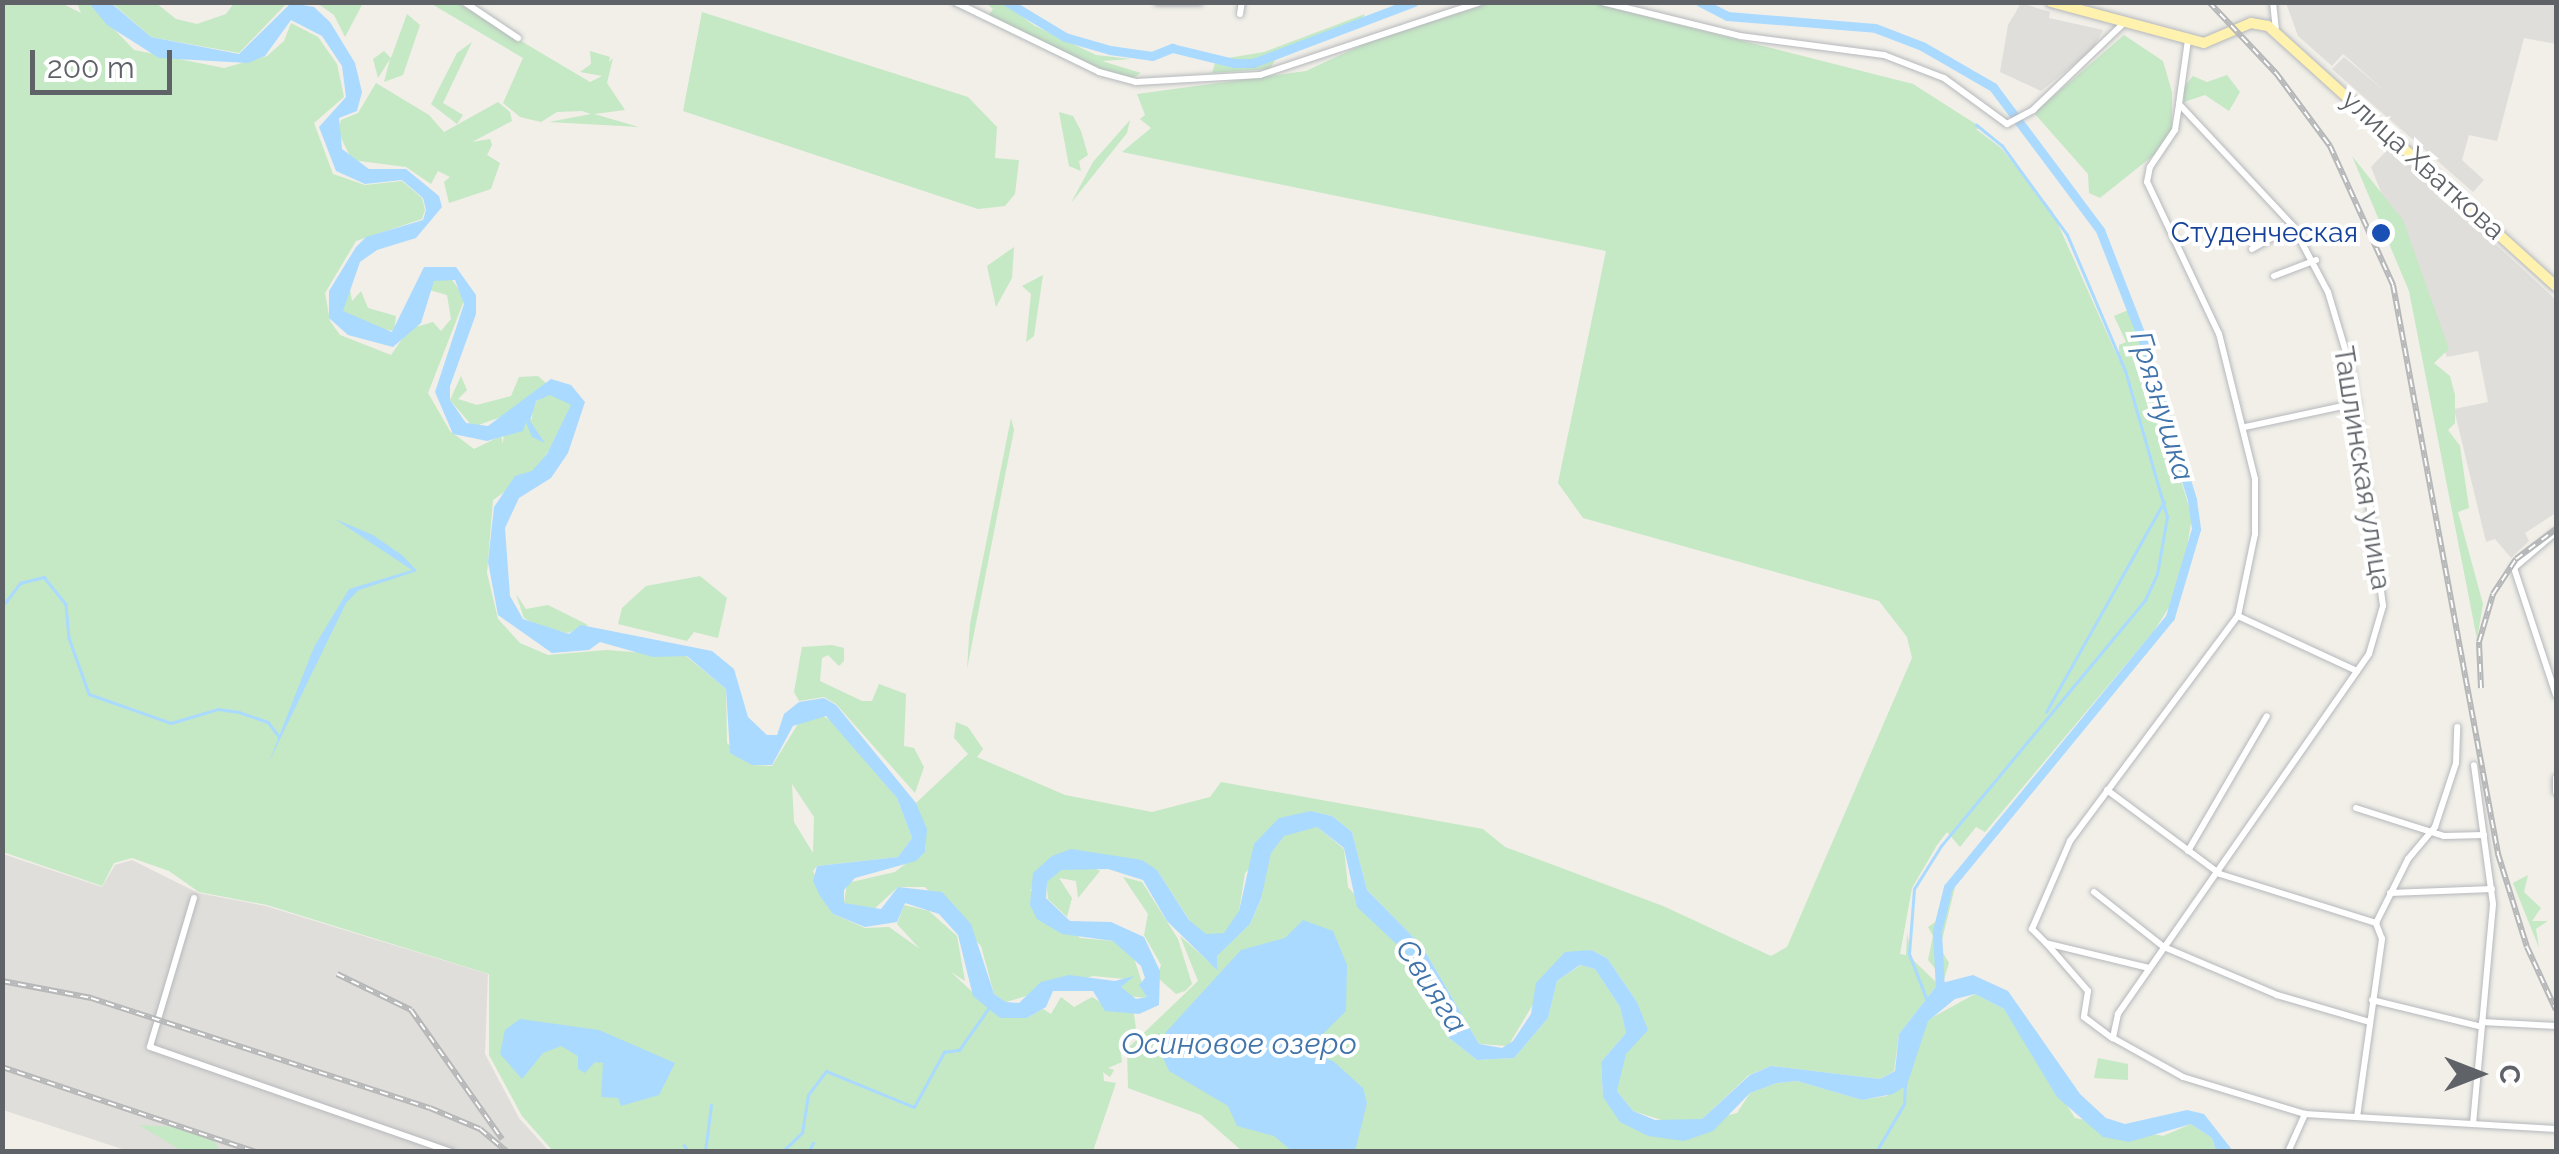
<!DOCTYPE html>
<html>
<head>
<meta charset="utf-8">
<style>
	body { margin:0 }
	#map { position:relative; width:2559px; height:1154px; overflow:hidden; background:#f1efe8; font-family:Raleway,sans-serif }
	div>[style] { position:absolute }
	.industrial>* { inset:0; background:#e0deda }
	.green>* { inset:0; background:#c5e8c5 }
	.water>* { inset:0; background:#aadaff }
	.stream>* { height:2.5px; margin:-1.25px; padding:0 1.25px; transform-origin:1.25px; border-radius:1.25px; background:#aadaff }
	.river>* { height:9px; margin:-4.5px; padding:0 4.5px; transform-origin:4.5px; border-radius:4.5px; background:#aadaff }
	.roads { filter:drop-shadow(0 0 2px #b5b8bc) drop-shadow(0 0 2px #b5b8bc) }
	.minor>* { height:6px; margin:-3px; padding:0 3px; transform-origin:3px; border-radius:3px; background:#fff }
	.major>* { height:10px; margin:-5px; padding:0 5px; transform-origin:5px; border-radius:5px; background:#fff2af }
	.rail>* { height:6px; margin-top:-3px; transform-origin:0; background:repeating-linear-gradient(90deg,#fff 0 8px,#b6b7b8 0 16px); box-sizing:border-box; border-block:2px solid #b6b7b8 }
	.dots>* { width:28px; height:28px; translate:-50% -50%; box-sizing:border-box; border:5px solid #fff; border-radius:50% }
	span { translate:-50% -50%; white-space:nowrap; text-align:center; line-height:1.15; -webkit-text-stroke:8px #fff; paint-order:stroke }
	.street-label { font-size:28px; color:#5f6368 }
	.transit-label { font-size:28px; color:#164399 }
	.right { translate:-100% -50%; text-align:right }
	.water-label { font-size:30px; color:#4174aa; font-style:italic }
	.frame { position:absolute; inset:0; border:5px solid #5f6368; pointer-events:none }
	.north { position:absolute; left:2429px; top:1024px; width:100px; height:100px; -webkit-text-stroke:8px #fff; paint-order:stroke; rotate:90deg; font-size:28px; font-weight:700; line-height:40px; text-align:center; color:#5f6368 }
	.north::after { content:''; display:block; margin:auto; width:35px; height:45px; background:#5f6368; clip-path:polygon(50% 0,100% 100%,50% 72%,0 100%) }
	.scale { position:absolute; left:30px; top:50px; width:142px; height:45px; box-sizing:border-box; border:5px solid #5f6368; border-top:0; padding-left:12px; font-size:30px; line-height:35px; white-space:nowrap; color:#5f6368; -webkit-text-stroke:8px #fff; paint-order:stroke }
</style>
</head>
<body>
<div id="map">
	<div class="industrial">
		<i style="clip-path:polygon(2021px 3px,2050px 12px,2049px 18px,2103px 30px,2093px 49px,2041px 91px,2000px 72px,2008px 25px)"></i>
		<i style="clip-path:polygon(2286px 3px,2556px 3px,2556px 44px,2524px 38px,2497px 141px,2469px 135px,2462px 160px,2484px 180px,2473px 192px,2332px 69px,2344px 57px,2386px 92px,2343px 54px,2332px 66px,2298px 36px)"></i>
		<i style="clip-path:polygon(2390px 147px,2556px 300px,2556px 513px,2525px 533px,2529px 541px,2511px 558px,2495px 539px,2486px 542px,2454px 409px,2488px 402px,2478px 351px,2447px 357px,2371px 167px)"></i>
		<i style="clip-path:polygon(3px 854px,102px 887px,115px 865px,132px 860px,198px 893px,266px 906px,488px 974px,485px 1054px,519px 1118px,549px 1151px,128px 1151px,3px 1110px)"></i>
	</div>
	<div class="green">
		<i style="clip-path:polygon(evenodd,3px 3px,61px 3px,81px 13px,77px 3px,89px 3px,134px 50px,224px 68px,267px 56px,284px 41px,291px 23px,318px 37px,337px 64px,344px 97px,314px 123px,333px 174px,365px 185px,402px 181px,422px 198px,425px 210px,422px 219px,356px 241px,325px 293px,330px 321px,340px 335px,391px 355px,409px 329px,433px 322px,441px 331px,451px 319px,447px 295px,426px 289px,434px 278px,450px 277px,465px 298px,428px 393px,450px 431px,474px 449px,501px 436px,503px 444px,504px 430px,532px 419px,533px 404px,545px 395px,561px 393px,575px 409px,537px 469px,493px 500px,487px 573px,498px 619px,520px 643px,548px 655px,606px 650px,686px 656px,726px 689px,727px 743px,752px 765px,772px 766px,801px 719px,819px 714px,832px 721px,897px 798px,912px 838px,898px 857px,817px 866px,813px 871px,833px 914px,865px 928px,889px 927px,920px 949px,897px 924px,904px 905px,929px 911px,957px 936px,965px 981px,951px 972px,1000px 1018px,1027px 1018px,1043px 1009px,1051px 1014px,1061px 997px,1074px 1007px,1092px 997px,1110px 1008px,1133px 1008px,1136px 1028px,1119px 1041px,1122px 1062px,1108px 1068px,1114px 1070px,1110px 1077px,1103px 1072px,1104px 1081px,1116px 1083px,1093px 1151px,553px 1151px,522px 1116px,489px 1055px,489px 974px,267px 905px,199px 892px,169px 871px,132px 858px,114px 863px,102px 886px,3px 852px,3px 3px,792px 784px,814px 817px,813px 853px,794px 822px,792px 784px)"></i>
		<i style="clip-path:polygon(112px 3px,156px 3px,176px 19px,197px 24px,226px 14px,234px 3px,287px 3px,239px 53px,151px 37px)"></i>
		<i style="clip-path:polygon(317px 3px,363px 3px,345px 37px,334px 15px)"></i>
		<i style="clip-path:polygon(430px 3px,457px 3px,590px 82px,602px 76px,580px 72px,591px 64px,590px 51px,610px 57px,609px 62px,613px 58px,607px 83px,625px 110px,594px 114px,639px 127px,549px 122px,591px 114px,582px 111px,557px 112px,541px 122px,520px 117px,503px 103px,523px 58px)"></i>
		<i style="clip-path:polygon(986px 3px,1003px 3px,1035px 26px,1096px 55px,1131px 59px,1102px 61px,1141px 73px,1133px 78px,1107px 72px,988px 16px,993px 9px)"></i>
		<i style="clip-path:polygon(1491px 3px,1593px 3px,1913px 84px,1982px 128px,1976px 129px,2001px 148px,2052px 211px,2119px 360px,2119px 345px,2126px 342px,2114px 316px,2128px 310px,2136px 331px,2192px 517px,2180px 590px,2154px 631px,1985px 832px,1976px 827px,1960px 847px,1947px 832px,1937px 845px,1912px 888px,1900px 954px,1906px 955px,1907px 933px,1912px 959px,1938px 984px,1899px 1034px,1894px 1071px,1880px 1079px,1771px 1066px,1749px 1075px,1702px 1119px,1674px 1124px,1633px 1111px,1617px 1091px,1637px 1002px,1607px 958px,1591px 950px,1562px 956px,1508px 1046px,1479px 1044px,1422px 946px,1367px 890px,1352px 832px,1332px 816px,1311px 811px,1245px 873px,1239px 911px,1226px 935px,1207px 936px,1190px 921px,1157px 870px,1065px 856px,1030px 890px,1080px 938px,1113px 941px,1133px 955px,1147px 998px,1128px 996px,1121px 987px,1125px 979px,1093px 976px,1006px 1002px,994px 994px,981px 946px,925px 887px,898px 887px,873px 910px,844px 903px,847px 883px,895px 872px,926px 848px,916px 803px,968px 754px,954px 738px,956px 722px,968px 727px,983px 749px,977px 757px,1065px 795px,1152px 812px,1210px 797px,1221px 782px,1483px 829px,1505px 847px,1663px 906px,1771px 956px,1787px 947px,1912px 658px,1907px 637px,1879px 601px,1583px 518px,1558px 483px,1606px 251px,1122px 152px,1151px 128px,1140px 119px,1145px 115px,1137px 94px,1306px 71px,1368px 42px)"></i>
		<i style="clip-path:polygon(702px 12px,968px 97px,997px 127px,995px 158px,1019px 160px,1015px 194px,1005px 206px,978px 209px,683px 111px)"></i>
		<i style="clip-path:polygon(407px 14px,420px 25px,403px 75px,384px 82px,390px 59px,378px 78px,373px 59px,384px 51px,391px 58px)"></i>
		<i style="clip-path:polygon(1365px 14px,1360px 24px,1275px 60px,1270px 69px,1212px 73px,1216px 60px,1264px 52px)"></i>
		<i style="clip-path:polygon(2124px 35px,2163px 61px,2172px 92px,2172px 130px,2155px 154px,2100px 198px,2089px 193px,2088px 174px,2034px 113px)"></i>
		<i style="clip-path:polygon(472px 42px,443px 103px,463px 115px,457px 124px,431px 104px,457px 53px)"></i>
		<i style="clip-path:polygon(2227px 75px,2240px 92px,2229px 111px,2205px 95px,2184px 102px,2183px 88px,2193px 76px,2207px 82px)"></i>
		<i style="clip-path:polygon(376px 83px,429px 115px,444px 132px,498px 102px,510px 112px,512px 121px,472px 142px,490px 139px,492px 145px,487px 155px,500px 163px,491px 189px,449px 203px,444px 182px,450px 177px,438px 171px,431px 184px,406px 167px,352px 160px,338px 132px,341px 120px,358px 113px)"></i>
		<i style="clip-path:polygon(1059px 112px,1073px 116px,1081px 131px,1088px 155px,1079px 161px,1081px 171px,1069px 166px)"></i>
		<i style="clip-path:polygon(1130px 120px,1127px 133px,1071px 203px,1093px 162px)"></i>
		<i style="clip-path:polygon(2352px 156px,2403px 220px,2449px 349px,2434px 363px,2450px 376px,2455px 395px,2455px 423px,2448px 430px,2460px 446px,2469px 508px,2458px 512px,2483px 604px,2477px 639px,2409px 291px)"></i>
		<i style="clip-path:polygon(1014px 247px,1012px 278px,996px 307px,987px 266px)"></i>
		<i style="clip-path:polygon(1043px 275px,1034px 336px,1026px 342px,1031px 294px,1022px 286px)"></i>
		<i style="clip-path:polygon(349px 284px,352px 301px,361px 291px,368px 308px,396px 316px,394px 331px,346px 322px,339px 301px)"></i>
		<i style="clip-path:polygon(461px 376px,467px 390px,458px 399px,477px 405px,511px 396px,519px 377px,538px 376px,548px 385px,512px 413px,473px 427px,450px 400px)"></i>
		<i style="clip-path:polygon(1011px 418px,1014px 430px,967px 669px,970px 624px)"></i>
		<i style="clip-path:polygon(700px 576px,727px 598px,718px 638px,694px 632px,687px 641px,618px 624px,622px 608px,646px 586px)"></i>
		<i style="clip-path:polygon(516px 594px,526px 609px,548px 605px,588px 625px,568px 633px,542px 628px,524px 618px)"></i>
		<i style="clip-path:polygon(832px 645px,844px 648px,844px 661px,839px 666px,828px 655px,822px 658px,820px 681px,862px 701px,872px 701px,879px 684px,906px 694px,904px 746px,914px 748px,924px 767px,915px 793px,836px 704px,824px 697px,799px 701px,794px 692px,802px 647px)"></i>
		<i style="clip-path:polygon(1317px 827px,1344px 849px,1348px 887px,1405px 952px,1448px 1037px,1477px 1060px,1514px 1058px,1548px 1018px,1557px 981px,1581px 965px,1595px 969px,1620px 1007px,1626px 1033px,1601px 1062px,1603px 1097px,1648px 1136px,1737px 1113px,1750px 1093px,1777px 1083px,1797px 1081px,1862px 1100px,1887px 1096px,1924px 1022px,1975px 994px,2004px 1009px,2075px 1118px,2163px 1136px,2191px 1124px,2212px 1138px,2216px 1151px,1242px 1151px,1201px 1115px,1128px 1088px,1127px 1049px,1198px 981px,1180px 936px,1217px 969px,1217px 955px,1250px 924px,1261px 900px,1267px 856px,1290px 828px)"></i>
		<i style="clip-path:polygon(1092px 867px,1100px 871px,1078px 898px,1076px 881px,1059px 878px,1072px 898px,1067px 917px,1048px 899px,1046px 879px,1061px 868px)"></i>
		<i style="clip-path:polygon(2528px 875px,2524px 892px,2541px 908px,2532px 921px,2548px 921px,2536px 929px,2539px 948px,2513px 883px)"></i>
		<i style="clip-path:polygon(1123px 877px,1142px 882px,1178px 939px,1192px 984px,1185px 991px,1176px 994px,1157px 977px,1161px 965px,1144px 935px,1148px 914px)"></i>
		<i style="clip-path:polygon(1947px 883px,1955px 887px,1940px 948px,1949px 963px,1944px 979px,1928px 960px,1933px 936px,1928px 927px,1937px 921px)"></i>
		<i style="clip-path:polygon(2098px 1058px,2128px 1064px,2128px 1080px,2094px 1078px)"></i>
		<i style="clip-path:polygon(139px 1125px,175px 1127px,213px 1139px,219px 1149px,251px 1151px,182px 1151px)"></i>
	</div>
	<div class="water">
		<i style="clip-path:polygon(89px 3px,111px 3px,151px 37px,239px 54px,291px 3px,314px 7px,330px 22px,355px 63px,362px 92px,357px 111px,339px 118px,342px 149px,369px 169px,406px 169px,439px 196px,442px 207px,416px 238px,377px 250px,360px 262px,343px 311px,392px 332px,424px 267px,456px 267px,476px 295px,476px 314px,450px 386px,450px 400px,466px 423px,488px 426px,551px 379px,571px 385px,585px 402px,568px 453px,551px 478px,519px 498px,505px 528px,510px 596px,523px 619px,569px 634px,581px 625px,712px 651px,734px 669px,748px 717px,767px 735px,777px 735px,784px 714px,799px 702px,824px 698px,836px 705px,916px 803px,927px 829px,925px 852px,916px 861px,855px 878px,844px 890px,844px 903px,881px 909px,898px 887px,942px 892px,971px 924px,994px 994px,1006px 1002px,1019px 1003px,1041px 982px,1069px 975px,1115px 981px,1134px 976px,1121px 987px,1136px 999px,1147px 997px,1139px 985px,1145px 978px,1141px 966px,1113px 941px,1062px 934px,1037px 919px,1030px 905px,1033px 873px,1052px 856px,1071px 849px,1142px 860px,1157px 870px,1189px 920px,1206px 934px,1224px 933px,1239px 911px,1254px 844px,1279px 818px,1311px 811px,1332px 816px,1352px 832px,1367px 890px,1422px 946px,1479px 1044px,1502px 1048px,1513px 1041px,1531px 1014px,1536px 983px,1565px 952px,1591px 950px,1607px 958px,1637px 1002px,1648px 1030px,1626px 1054px,1617px 1091px,1633px 1111px,1655px 1120px,1702px 1119px,1750px 1075px,1771px 1066px,1880px 1079px,1895px 1071px,1899px 1034px,1938px 984px,1973px 975px,2008px 991px,2080px 1094px,2106px 1118px,2125px 1124px,2187px 1110px,2204px 1114px,2233px 1151px,2216px 1151px,2212px 1138px,2191px 1124px,2129px 1142px,2103px 1137px,2057px 1097px,2004px 1009px,1975px 994px,1955px 999px,1928px 1021px,1907px 1085px,1893px 1094px,1862px 1100px,1797px 1081px,1777px 1083px,1750px 1093px,1713px 1131px,1684px 1141px,1648px 1136px,1620px 1122px,1603px 1097px,1601px 1062px,1626px 1033px,1620px 1007px,1595px 969px,1580px 965px,1557px 981px,1548px 1018px,1514px 1058px,1477px 1060px,1448px 1037px,1405px 952px,1357px 907px,1344px 848px,1317px 827px,1284px 836px,1271px 853px,1261px 899px,1250px 924px,1217px 956px,1217px 970px,1167px 921px,1143px 880px,1108px 869px,1061px 870px,1047px 882px,1046px 898px,1070px 921px,1111px 922px,1144px 937px,1160px 971px,1159px 1005px,1139px 1014px,1105px 1011px,1093px 991px,1053px 991px,1046px 1007px,1027px 1018px,1000px 1018px,973px 996px,958px 935px,939px 914px,905px 903px,897px 922px,865px 927px,833px 914px,820px 896px,813px 881px,817px 866px,898px 857px,912px 838px,897px 798px,826px 716px,793px 726px,772px 765px,752px 765px,730px 753px,726px 689px,687px 656px,653px 657px,600px 642px,589px 650px,552px 653px,498px 615px,488px 562px,494px 507px,515px 476px,532px 471px,547px 454px,571px 405px,550px 395px,536px 401px,530px 421px,545px 443px,532px 437px,526px 422px,523px 431px,487px 441px,453px 434px,435px 392px,464px 304px,455px 280px,434px 281px,421px 323px,393px 347px,348px 335px,329px 318px,329px 291px,356px 247px,366px 237px,423px 220px,426px 210px,423px 198px,402px 180px,365px 184px,336px 171px,319px 127px,346px 97px,342px 66px,322px 36px,291px 20px,265px 56px,248px 63px,159px 58px,107px 25px)"></i>
		<i style="clip-path:polygon(335px 519px,373px 535px,403px 556px,417px 571px,359px 590px,346px 603px,269px 762px,314px 647px,349px 589px,412px 570px)"></i>
		<i style="clip-path:polygon(1303px 920px,1333px 931px,1347px 965px,1346px 1011px,1317px 1040px,1298px 1048px,1333px 1061px,1363px 1088px,1367px 1103px,1355px 1151px,1292px 1151px,1274px 1136px,1237px 1126px,1228px 1106px,1169px 1071px,1160px 1051px,1166px 1032px,1241px 950px,1285px 938px)"></i>
		<i style="clip-path:polygon(520px 1019px,599px 1030px,675px 1063px,659px 1095px,621px 1106px,618px 1098px,601px 1097px,603px 1063px,595px 1062px,585px 1073px,578px 1069px,578px 1056px,561px 1046px,543px 1053px,522px 1079px,500px 1054px,505px 1030px)"></i>
	</div>
	<div class="stream">
		<i style="left:2px;top:594px;width:9px;rotate:72deg"></i>
		<i style="left:5px;top:603px;width:25px;rotate:-53deg"></i>
		<i style="left:20px;top:583px;width:25px;rotate:-14deg"></i>
		<i style="left:44px;top:577px;width:35px;rotate:51deg"></i>
		<i style="left:66px;top:604px;width:34px;rotate:85deg"></i>
		<i style="left:69px;top:638px;width:59px;rotate:70.3deg"></i>
		<i style="left:89px;top:694px;width:87px;rotate:19.5deg"></i>
		<i style="left:171px;top:723px;width:49px;rotate:-16.6deg"></i>
		<i style="left:218px;top:709px;width:21px;rotate:8deg"></i>
		<i style="left:239px;top:712px;width:31px;rotate:19deg"></i>
		<i style="left:268px;top:722px;width:18px;rotate:52deg"></i>
		<i style="left:2046px;top:712px;width:241px;rotate:-60.7deg"></i>
		<i style="left:1927px;top:1001px;width:50px;rotate:-111deg"></i>
		<i style="left:1909px;top:954px;width:65px;rotate:-85.6deg"></i>
		<i style="left:1914px;top:889px;width:51px;rotate:-57.9deg"></i>
		<i style="left:1941px;top:846px;width:320px;rotate:-50.3deg"></i>
		<i style="left:2145px;top:600px;width:29px;rotate:-65deg"></i>
		<i style="left:2157px;top:574px;width:58px;rotate:-80deg"></i>
		<i style="left:2167px;top:517px;width:152px;rotate:-106deg"></i>
		<i style="left:2125px;top:371px;width:148px;rotate:-113.1deg"></i>
		<i style="left:2067px;top:235px;width:110px;rotate:-126.1deg"></i>
		<i style="left:2002px;top:146px;width:33px;rotate:-141deg"></i>
		<i style="left:684px;top:1145px;width:9px;rotate:54deg"></i>
		<i style="left:705px;top:1152px;width:47px;rotate:-82.7deg"></i>
		<i style="left:782px;top:1152px;width:28px;rotate:-44deg"></i>
		<i style="left:802px;top:1133px;width:38px;rotate:-81deg"></i>
		<i style="left:808px;top:1095px;width:30px;rotate:-53deg"></i>
		<i style="left:826px;top:1071px;width:95px;rotate:22.2deg"></i>
		<i style="left:914px;top:1107px;width:63px;rotate:-61.4deg"></i>
		<i style="left:944px;top:1052px;width:15px;rotate:-8deg"></i>
		<i style="left:959px;top:1050px;width:50px;rotate:-54.7deg"></i>
		<i style="left:808px;top:1152px;width:10px;rotate:-61deg"></i>
		<i style="left:1876px;top:1152px;width:56px;rotate:-59.7deg"></i>
		<i style="left:1904px;top:1104px;width:18px;rotate:-87deg"></i>
	</div>
	<div class="river">
		<i style="left:1007px;top:2px;width:68px;rotate:31.1deg"></i>
		<i style="left:1065px;top:37px;width:47px;rotate:16.1deg"></i>
		<i style="left:1110px;top:50px;width:42px;rotate:8.1deg"></i>
		<i style="left:1152px;top:56px;width:22px;rotate:-22deg"></i>
		<i style="left:1172px;top:48px;width:64px;rotate:13.6deg"></i>
		<i style="left:1234px;top:63px;width:19px"></i>
		<i style="left:1253px;top:63px;width:172px;rotate:-20.8deg"></i>
		<i style="left:1700px;top:2px;width:30px;rotate:27deg"></i>
		<i style="left:1727px;top:16px;width:148px;rotate:4.6deg"></i>
		<i style="left:1875px;top:28px;width:50px;rotate:21deg"></i>
		<i style="left:1922px;top:46px;width:82px;rotate:30deg"></i>
		<i style="left:1993px;top:87px;width:179px;rotate:53.2deg"></i>
		<i style="left:2100px;top:230px;width:116px;rotate:68.7deg"></i>
		<i style="left:2142px;top:338px;width:170px;rotate:72.8deg"></i>
		<i style="left:2192px;top:500px;width:29px;rotate:82deg"></i>
		<i style="left:2196px;top:529px;width:92px;rotate:106.5deg"></i>
		<i style="left:2170px;top:617px;width:350px;rotate:129.4deg"></i>
		<i style="left:1948px;top:887px;width:45px;rotate:104deg"></i>
		<i style="left:1937px;top:931px;width:60px;rotate:87.1deg"></i>
	</div>
	<div class="roads">
		<div class="minor">
			<i style="left:464px;top:2px;width:65px;rotate:33.7deg"></i>
			<i style="left:955px;top:2px;width:160px;rotate:25.9deg"></i>
			<i style="left:1099px;top:72px;width:38px;rotate:15deg"></i>
			<i style="left:1136px;top:82px;width:124px;rotate:-3.2deg"></i>
			<i style="left:1260px;top:75px;width:233px;rotate:-18.3deg"></i>
			<i style="left:1157px;top:2px;width:43px"></i>
			<i style="left:1602px;top:2px;width:142px;rotate:13.8deg"></i>
			<i style="left:1740px;top:36px;width:145px;rotate:7.5deg"></i>
			<i style="left:1884px;top:55px;width:64px;rotate:21deg"></i>
			<i style="left:1944px;top:78px;width:78px;rotate:36.1deg"></i>
			<i style="left:2007px;top:124px;width:30px;rotate:-28deg"></i>
			<i style="left:2033px;top:110px;width:126px;rotate:-43.7deg"></i>
			<i style="left:2273px;top:2px;width:28px;rotate:84deg"></i>
			<i style="left:1240px;top:14px;width:12px;rotate:-81deg"></i>
			<i style="left:2188px;top:40px;width:65px;rotate:98deg"></i>
			<i style="left:2179px;top:104px;width:167px;rotate:46.9deg"></i>
			<i style="left:2293px;top:226px;width:75px;rotate:62.1deg"></i>
			<i style="left:2328px;top:292px;width:80px;rotate:73.4deg"></i>
			<i style="left:2351px;top:369px;width:239px;rotate:82.3deg"></i>
			<i style="left:2383px;top:606px;width:50px;rotate:106.3deg"></i>
			<i style="left:2369px;top:654px;width:439px;rotate:124.9deg"></i>
			<i style="left:2118px;top:1014px;width:25px;rotate:102deg"></i>
			<i style="left:2113px;top:1038px;width:80px;rotate:29.1deg"></i>
			<i style="left:2183px;top:1077px;width:127px;rotate:16.9deg"></i>
			<i style="left:2305px;top:1114px;width:251px;rotate:3.4deg"></i>
			<i style="left:2252px;top:249px;width:47px;rotate:-29.3deg"></i>
			<i style="left:2274px;top:276px;width:45px;rotate:-20.9deg"></i>
			<i style="left:2245px;top:427px;width:115px;rotate:-12.1deg"></i>
			<i style="left:2556px;top:532px;width:55px;rotate:139.4deg"></i>
			<i style="left:2514px;top:568px;width:134px;rotate:71.7deg"></i>
			<i style="left:2238px;top:616px;width:131px;rotate:24.8deg"></i>
			<i style="left:2556px;top:778px;width:14px;rotate:90deg"></i>
			<i style="left:2107px;top:790px;width:141px;rotate:36.6deg"></i>
			<i style="left:2220px;top:874px;width:164px;rotate:17.4deg"></i>
			<i style="left:2356px;top:808px;width:92px;rotate:17.7deg"></i>
			<i style="left:2444px;top:836px;width:40px;rotate:-1.4deg"></i>
			<i style="left:2188px;top:851px;width:156px;rotate:-59.7deg"></i>
			<i style="left:2094px;top:892px;width:89px;rotate:38.2deg"></i>
			<i style="left:2164px;top:947px;width:123px;rotate:23deg"></i>
			<i style="left:2277px;top:995px;width:97px;rotate:16.2deg"></i>
			<i style="left:2390px;top:893px;width:102px;rotate:-2.2deg"></i>
			<i style="left:194px;top:898px;width:155px;rotate:106.5deg"></i>
			<i style="left:150px;top:1047px;width:320px;rotate:19.2deg"></i>
			<i style="left:2047px;top:944px;width:62px;rotate:48.9deg"></i>
			<i style="left:2088px;top:991px;width:26px;rotate:99deg"></i>
			<i style="left:2084px;top:1017px;width:34px;rotate:37deg"></i>
			<i style="left:2149px;top:968px;width:106px;rotate:-166.4deg"></i>
			<i style="left:2046px;top:943px;width:20px;rotate:-135deg"></i>
			<i style="left:2032px;top:929px;width:96px;rotate:-66.6deg"></i>
			<i style="left:2070px;top:841px;width:281px;rotate:-53.3deg"></i>
			<i style="left:2238px;top:616px;width:84px;rotate:-78.3deg"></i>
			<i style="left:2255px;top:534px;width:55px;rotate:-90deg"></i>
			<i style="left:2255px;top:479px;width:149px;rotate:-103.9deg"></i>
			<i style="left:2219px;top:334px;width:168px;rotate:-115.3deg"></i>
			<i style="left:2147px;top:182px;width:15px;rotate:-79deg"></i>
			<i style="left:2150px;top:167px;width:45px;rotate:-56deg"></i>
			<i style="left:2175px;top:130px;width:26px;rotate:-81deg"></i>
			<i style="left:2372px;top:1000px;width:110px;rotate:13.7deg"></i>
			<i style="left:2482px;top:1022px;width:74px;rotate:3.1deg"></i>
			<i style="left:2357px;top:1117px;width:180px;rotate:-82deg"></i>
			<i style="left:2382px;top:939px;width:17px;rotate:-111deg"></i>
			<i style="left:2376px;top:923px;width:72px;rotate:-63.4deg"></i>
			<i style="left:2408px;top:859px;width:42px;rotate:-49.8deg"></i>
			<i style="left:2435px;top:827px;width:67px;rotate:-71.8deg"></i>
			<i style="left:2456px;top:763px;width:36px;rotate:-88deg"></i>
			<i style="left:2473px;top:1124px;width:221px;rotate:-84.8deg"></i>
			<i style="left:2493px;top:904px;width:140px;rotate:-97.8deg"></i>
			<i style="left:2288px;top:1152px;width:42px;rotate:-65.9deg"></i>
		</div>
		<div class="major">
			<i style="left:2051px;top:2px;width:158px;rotate:15deg"></i>
			<i style="left:2204px;top:43px;width:51px;rotate:-23.1deg"></i>
			<i style="left:2251px;top:23px;width:17px;rotate:10deg"></i>
			<i style="left:2268px;top:26px;width:388px;rotate:42.1deg"></i>
		</div>
	</div>
	<div class="rail">
		<i style="left:2209px;top:2px;width:98px;rotate:46.7deg"></i>
		<i style="left:2276px;top:73px;width:91px;rotate:53.5deg"></i>
		<i style="left:2330px;top:146px;width:153px;rotate:65.6deg"></i>
		<i style="left:2393px;top:285px;width:579px;rotate:79.54deg"></i>
		<i style="left:2498px;top:854px;width:97px;rotate:72.7deg"></i>
		<i style="left:2527px;top:947px;width:69px;rotate:65.3deg"></i>
		<i style="left:2481px;top:688px;width:46px;rotate:-92.5deg"></i>
		<i style="left:2479px;top:642px;width:50px;rotate:-73.7deg"></i>
		<i style="left:2493px;top:594px;width:42px;rotate:-56.7deg"></i>
		<i style="left:2516px;top:559px;width:50px;rotate:-36.9deg"></i>
		<i style="left:337px;top:974px;width:82px;rotate:25.9deg"></i>
		<i style="left:411px;top:1010px;width:158px;rotate:54.8deg"></i>
		<i style="left:2px;top:981px;width:91px;rotate:10.8deg"></i>
		<i style="left:91px;top:998px;width:356px;rotate:18deg"></i>
		<i style="left:430px;top:1108px;width:54px;rotate:22.8deg"></i>
		<i style="left:480px;top:1129px;width:35px;rotate:40deg"></i>
		<i style="left:2px;top:1067px;width:268px;rotate:18.5deg"></i>
	</div>
	<div class="dots">
		<i style="left:2381px;top:233px;background:#1a4fb4"></i>
	</div>
	<div class="street-label">
		<span style="left:2423px;top:165px;rotate:42deg">улица Хваткова</span>
		<span style="left:2362px;top:468px;rotate:81deg">Ташлинская улица</span>
	</div>
	<div class="transit-label">
		<span class="right" style="left:2358px;top:233px">Студенческая</span>
	</div>
	<div class="water-label">
		<span style="left:2162px;top:406px;rotate:73deg">Грязнушка</span>
		<span style="left:1431px;top:986px;rotate:57deg">Свияга</span>
		<span style="left:1239px;top:1044px">Осиновое озеро</span>
	</div>
	<div class="frame"></div>
	<div class="north">С</div>
	<div class="scale">200 m</div>
</div>
</body>
</html>
